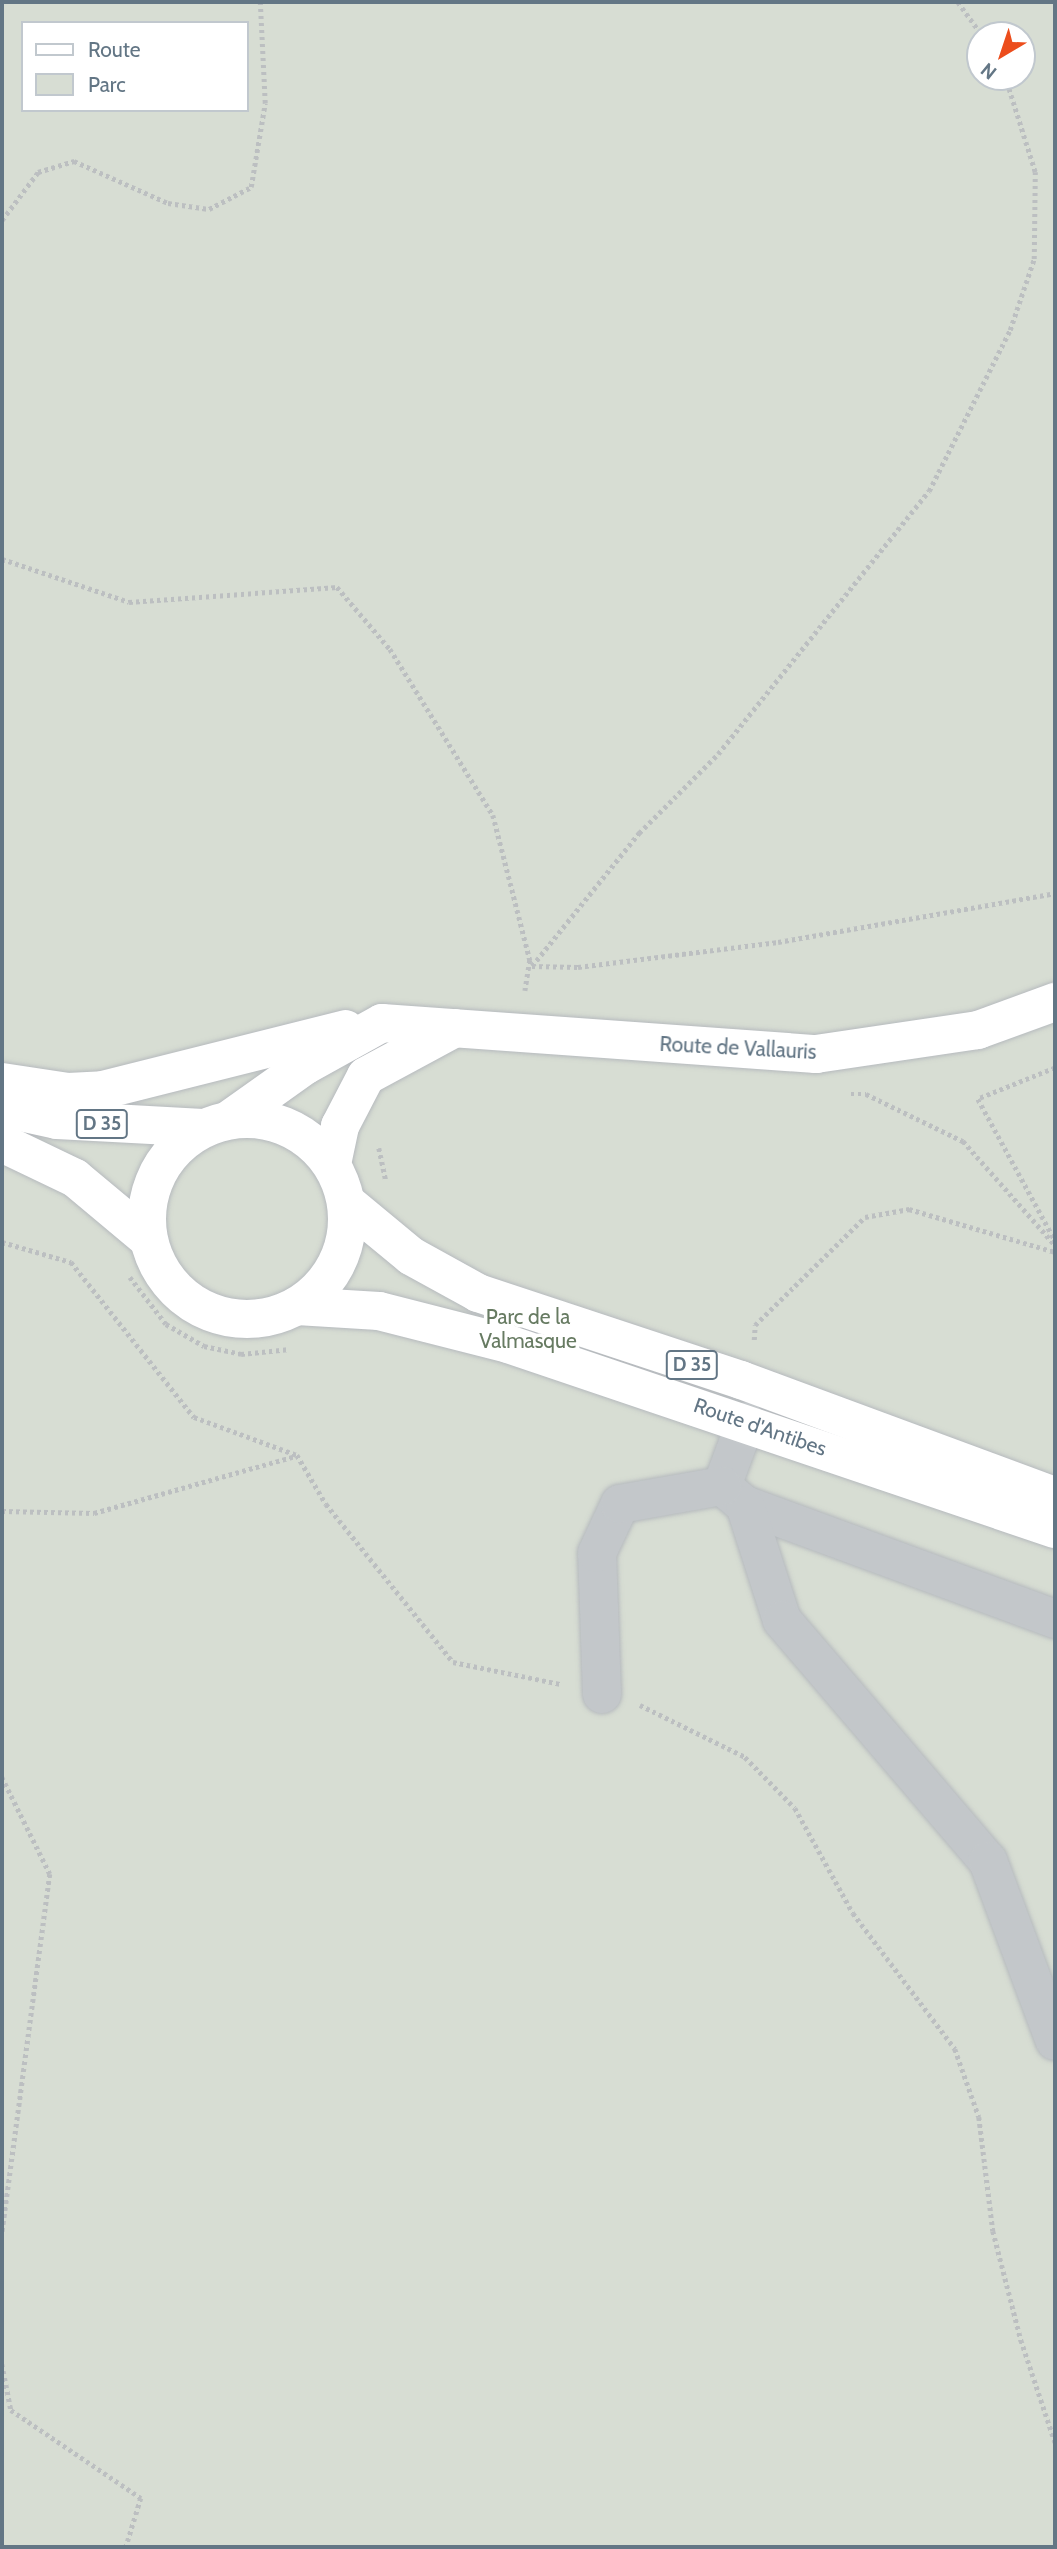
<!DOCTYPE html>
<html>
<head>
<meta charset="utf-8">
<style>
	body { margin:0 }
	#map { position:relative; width:1057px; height:2549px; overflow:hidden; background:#f6f6f2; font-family:Cabin,sans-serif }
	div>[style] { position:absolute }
	.green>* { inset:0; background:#d7ddd3 }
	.path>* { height:4.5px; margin-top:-2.25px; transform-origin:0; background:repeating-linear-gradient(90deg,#bcbfc1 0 3.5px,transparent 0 7px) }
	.roads { filter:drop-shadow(0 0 2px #b6babe) drop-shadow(0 0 2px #b6babe) }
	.minor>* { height:38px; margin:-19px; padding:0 19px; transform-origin:19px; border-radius:19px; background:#c3c7ca }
	.major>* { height:38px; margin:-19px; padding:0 19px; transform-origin:19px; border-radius:19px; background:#fff }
	.major>.ring { margin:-19px; padding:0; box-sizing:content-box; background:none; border:38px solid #fff; border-radius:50% }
	span { translate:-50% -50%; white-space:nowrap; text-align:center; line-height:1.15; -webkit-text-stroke:7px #fff; paint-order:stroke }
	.shield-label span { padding:2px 5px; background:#fff; border:2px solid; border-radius:5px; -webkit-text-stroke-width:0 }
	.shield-label { font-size:19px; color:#637685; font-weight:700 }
	.street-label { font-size:21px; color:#637685 }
	.park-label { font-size:21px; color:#677b62 }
	.frame { position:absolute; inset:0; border:4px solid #637685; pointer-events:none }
	.legend { position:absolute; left:21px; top:21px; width:228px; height:91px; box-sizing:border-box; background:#fff; border:2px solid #c1c8ce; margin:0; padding:9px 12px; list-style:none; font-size:21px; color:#637685 }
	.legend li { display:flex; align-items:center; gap:14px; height:35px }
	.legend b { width:35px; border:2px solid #c1c8ce }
	.north { position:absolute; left:966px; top:21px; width:70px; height:70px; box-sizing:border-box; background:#fff; border:2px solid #c1c8ce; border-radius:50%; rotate:219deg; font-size:19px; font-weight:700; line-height:28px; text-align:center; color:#637685 }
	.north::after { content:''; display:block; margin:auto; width:24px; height:32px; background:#ec4d1c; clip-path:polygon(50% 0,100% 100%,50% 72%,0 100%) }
</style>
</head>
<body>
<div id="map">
	<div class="green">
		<i style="clip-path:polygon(evenodd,2px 2px,1055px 2px,1055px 2547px,2px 2547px,2px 2px,23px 23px,247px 23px,247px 110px,23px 110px,23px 23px,2px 2px,980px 35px,1022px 35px,1022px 77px,980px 77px,980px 35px)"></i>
	</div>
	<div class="path">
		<i style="left:958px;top:2px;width:41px;rotate:54deg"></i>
		<i style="left:2px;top:220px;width:60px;rotate:-53.1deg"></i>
		<i style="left:38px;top:172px;width:38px;rotate:-17deg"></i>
		<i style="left:74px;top:161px;width:103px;rotate:24.1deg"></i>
		<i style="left:168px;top:203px;width:41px;rotate:8.3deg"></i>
		<i style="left:209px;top:209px;width:47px;rotate:-27.6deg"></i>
		<i style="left:251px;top:187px;width:85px;rotate:-80.5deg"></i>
		<i style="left:265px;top:103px;width:101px;rotate:-92.8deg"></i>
		<i style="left:2px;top:559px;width:134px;rotate:18.7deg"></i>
		<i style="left:129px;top:602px;width:209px;rotate:-4.1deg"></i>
		<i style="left:337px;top:587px;width:82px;rotate:49.5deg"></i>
		<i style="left:390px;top:649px;width:195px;rotate:58.2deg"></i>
		<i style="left:493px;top:815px;width:150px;rotate:75.7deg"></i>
		<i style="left:530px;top:960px;width:31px;rotate:99deg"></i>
		<i style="left:532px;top:966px;width:171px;rotate:-51.2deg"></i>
		<i style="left:639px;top:833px;width:112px;rotate:-45deg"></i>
		<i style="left:718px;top:754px;width:337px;rotate:-51.3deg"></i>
		<i style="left:929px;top:491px;width:180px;rotate:-63.3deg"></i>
		<i style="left:1010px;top:330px;width:75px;rotate:-71.3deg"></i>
		<i style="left:1034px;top:259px;width:87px;rotate:-89.3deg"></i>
		<i style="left:1035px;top:172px;width:100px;rotate:-107.5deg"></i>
		<i style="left:532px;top:966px;width:46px;rotate:1.2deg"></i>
		<i style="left:578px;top:967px;width:202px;rotate:-7.1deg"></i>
		<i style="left:778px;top:942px;width:281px;rotate:-10deg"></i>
		<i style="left:1055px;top:1068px;width:83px;rotate:158.1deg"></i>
		<i style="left:978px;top:1099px;width:161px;rotate:61.4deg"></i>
		<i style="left:851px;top:1094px;width:15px"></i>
		<i style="left:866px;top:1094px;width:108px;rotate:25.9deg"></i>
		<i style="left:963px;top:1141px;width:139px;rotate:48.5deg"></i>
		<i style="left:379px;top:1148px;width:34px;rotate:78deg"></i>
		<i style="left:2px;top:1242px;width:72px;rotate:16.2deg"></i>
		<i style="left:71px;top:1262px;width:198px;rotate:51.6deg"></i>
		<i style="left:194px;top:1417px;width:110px;rotate:20.3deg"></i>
		<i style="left:297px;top:1455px;width:57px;rotate:59.4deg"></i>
		<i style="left:326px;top:1504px;width:203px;rotate:51.2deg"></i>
		<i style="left:453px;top:1662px;width:109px;rotate:11.6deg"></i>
		<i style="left:130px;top:1277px;width:59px;rotate:52.5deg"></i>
		<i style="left:166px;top:1324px;width:44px;rotate:30.1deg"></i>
		<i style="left:204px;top:1346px;width:38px;rotate:12deg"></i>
		<i style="left:241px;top:1354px;width:49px;rotate:-5.8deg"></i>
		<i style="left:754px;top:1340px;width:15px;rotate:-86deg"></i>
		<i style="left:755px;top:1325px;width:154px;rotate:-44.5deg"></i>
		<i style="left:865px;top:1217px;width:45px;rotate:-10.3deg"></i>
		<i style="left:909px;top:1209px;width:152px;rotate:16.4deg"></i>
		<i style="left:2px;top:1511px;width:92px;rotate:1.2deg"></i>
		<i style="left:94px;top:1513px;width:210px;rotate:-15.8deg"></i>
		<i style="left:640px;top:1705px;width:117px;rotate:26.3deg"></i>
		<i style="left:745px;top:1757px;width:71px;rotate:45.6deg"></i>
		<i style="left:795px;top:1808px;width:120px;rotate:61.1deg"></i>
		<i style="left:853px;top:1913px;width:170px;rotate:53.1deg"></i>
		<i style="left:955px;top:2049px;width:72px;rotate:70.6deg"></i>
		<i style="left:979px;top:2117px;width:115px;rotate:83deg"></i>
		<i style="left:993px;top:2231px;width:113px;rotate:75.6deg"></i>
		<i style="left:1021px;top:2340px;width:108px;rotate:71.6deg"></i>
		<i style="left:2px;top:1777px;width:108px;rotate:63.7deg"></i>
		<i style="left:50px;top:1874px;width:361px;rotate:97.6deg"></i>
		<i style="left:2px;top:2364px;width:47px;rotate:78.9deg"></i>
		<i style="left:11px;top:2410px;width:157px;rotate:34.1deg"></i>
		<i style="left:141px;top:2498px;width:51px;rotate:107deg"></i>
	</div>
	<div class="roads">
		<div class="minor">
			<i style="left:722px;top:1486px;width:30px;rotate:40deg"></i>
			<i style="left:745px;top:1505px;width:330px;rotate:20.2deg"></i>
			<i style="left:722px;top:1486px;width:69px;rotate:-69.7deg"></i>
			<i style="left:745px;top:1505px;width:121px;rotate:72.2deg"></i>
			<i style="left:782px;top:1620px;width:317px;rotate:49.5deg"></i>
			<i style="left:988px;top:1861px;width:192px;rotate:69.6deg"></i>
			<i style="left:602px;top:1694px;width:141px;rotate:-92deg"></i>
			<i style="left:597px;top:1553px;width:54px;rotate:-64.9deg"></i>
			<i style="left:620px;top:1504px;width:104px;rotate:-10deg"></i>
		</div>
		<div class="major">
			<i style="left:2px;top:1082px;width:67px;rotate:8.6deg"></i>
			<i style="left:68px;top:1092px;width:35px;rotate:-3deg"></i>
			<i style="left:103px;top:1090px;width:250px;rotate:-14.1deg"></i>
			<i style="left:2px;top:1108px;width:56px;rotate:12.3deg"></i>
			<i style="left:57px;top:1120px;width:146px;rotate:3.1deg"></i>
			<i class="ring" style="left:147px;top:1119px;width:162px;height:162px"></i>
			<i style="left:230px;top:1119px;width:93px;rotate:-35.4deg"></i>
			<i style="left:306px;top:1065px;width:87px;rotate:-28.9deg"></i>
			<i style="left:382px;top:1023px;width:435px;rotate:4.1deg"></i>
			<i style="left:816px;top:1054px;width:164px;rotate:-8.4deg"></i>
			<i style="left:978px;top:1030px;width:82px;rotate:-20deg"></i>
			<i style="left:2px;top:1143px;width:81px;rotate:25.6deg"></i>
			<i style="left:75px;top:1178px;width:95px;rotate:39.9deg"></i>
			<i style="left:332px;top:1164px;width:39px;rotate:-78deg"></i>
			<i style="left:340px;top:1126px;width:56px;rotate:-62.5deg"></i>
			<i style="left:366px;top:1076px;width:101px;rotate:-28.3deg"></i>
			<i style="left:347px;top:1203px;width:83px;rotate:39.6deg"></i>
			<i style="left:411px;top:1256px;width:77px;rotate:28.9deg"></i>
			<i style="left:478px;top:1293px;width:277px;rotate:18.3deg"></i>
			<i style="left:741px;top:1380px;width:335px;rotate:20.3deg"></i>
			<i style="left:297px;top:1306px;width:82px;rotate:3.5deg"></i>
			<i style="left:379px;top:1311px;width:133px;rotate:14.3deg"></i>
			<i style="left:508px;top:1344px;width:577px;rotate:18.69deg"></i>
		</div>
	</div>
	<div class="shield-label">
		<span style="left:102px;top:1124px">D 35</span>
		<span style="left:692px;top:1365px">D 35</span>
	</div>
	<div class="street-label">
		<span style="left:738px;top:1048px;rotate:3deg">Route de Vallauris</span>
		<span style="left:760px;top:1427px;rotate:19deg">Route d'Antibes</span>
	</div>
	<div class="park-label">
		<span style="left:528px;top:1329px">Parc de la<br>Valmasque</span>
	</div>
	<div class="frame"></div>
	<ul class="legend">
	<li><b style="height:9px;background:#fff"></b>Route</li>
	<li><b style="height:19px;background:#d7ddd3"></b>Parc</li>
	</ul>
	<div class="north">N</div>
</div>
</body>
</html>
